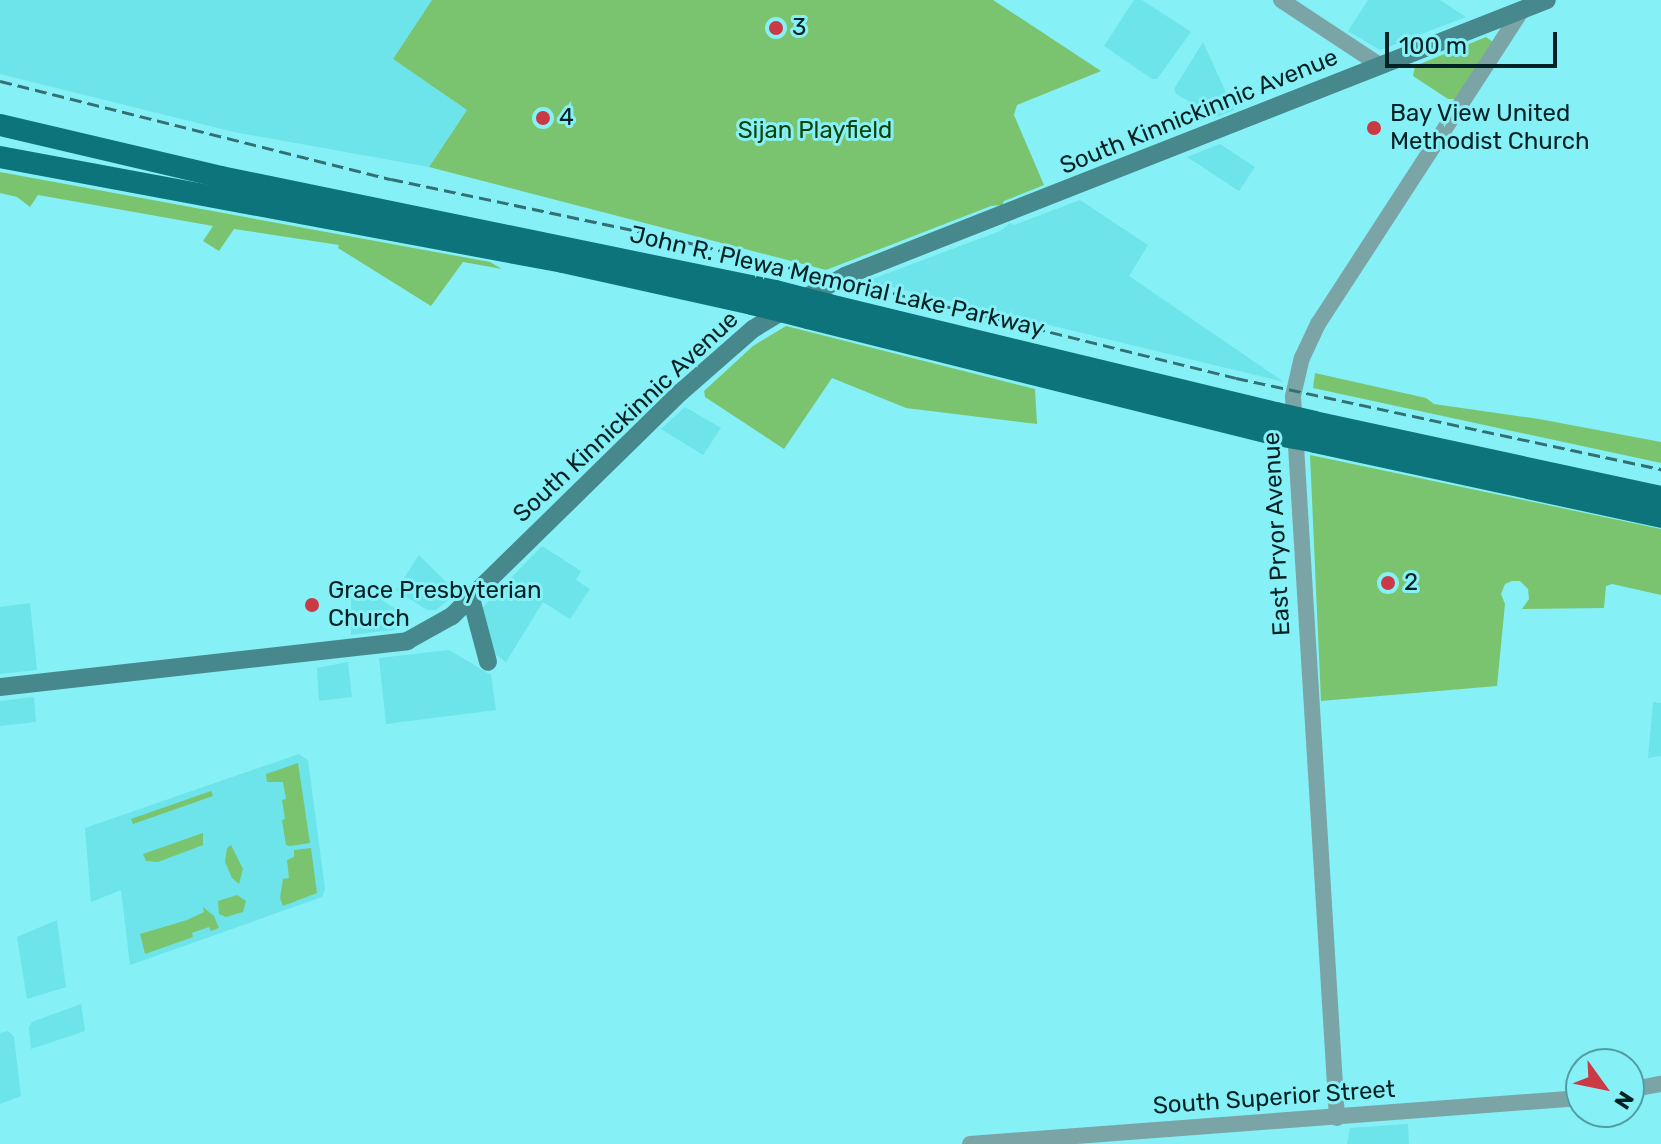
<!DOCTYPE html>
<html>
<head>
<meta charset="utf-8">
<style>
	body { margin:0 }
	#map { position:relative; width:1661px; height:1144px; overflow:hidden; background:#86f0f7; font-family:Rubik,sans-serif }
	div>[style] { position:absolute }
	.built>* { inset:0; background:#6de3ea }
	.green>* { inset:0; background:#7bc46f }
	.tertiary>* { height:16px; margin:-8px; padding:0 8px; transform-origin:8px; border-radius:8px; background:#7ba4a7 }
	.secondary>* { height:18px; margin:-9px; padding:0 9px; transform-origin:9px; border-radius:9px; background:#47888d }
	.primary>* { height:22px; margin:-11px; padding:0 11px; transform-origin:11px; border-radius:11px; background:#0c747a }
	.rail>* { height:3px; margin-top:-1.5px; transform-origin:0; background:repeating-linear-gradient(90deg,#337074 0 12px,transparent 0 18px) }
	.primary-bridge>* { height:22px; margin:-11px; padding:0 11px; transform-origin:11px; border-radius:11px; background:#0c747a }
	.dots>* { width:22px; height:22px; translate:-50% -50%; box-sizing:border-box; border:4px solid #86f0f7; border-radius:50% }
	span { translate:-50% -50%; white-space:nowrap; text-align:center; line-height:1.15; -webkit-text-stroke:6px #86f0f7; paint-order:stroke }
	.poi-label { font-size:24px; color:#002224 }
	.left { translate:0 -50%; text-align:left }
	.street-label { font-size:24px; color:#002224 }
	.park-label { font-size:24px; color:#0f4305 }
	.north { position:absolute; left:1565px; top:1048px; width:80px; height:80px; box-sizing:border-box; background:#86f0f7; border:2px solid #509ea3; border-radius:50%; rotate:123deg; font-size:22px; font-weight:700; line-height:32px; text-align:center; color:#002224 }
	.north::after { content:''; display:block; margin:auto; width:28px; height:36px; background:#ca3a45; clip-path:polygon(50% 0,100% 100%,50% 72%,0 100%) }
	.scale { position:absolute; left:1385px; top:32px; width:172px; height:36px; box-sizing:border-box; border:4px solid #002224; border-top:0; padding-left:10px; font-size:24px; line-height:28px; white-space:nowrap; color:#002224; -webkit-text-stroke:6px #86f0f7; paint-order:stroke }
</style>
</head>
<body>
<div id="map">
	<div class="built">
		<i style="clip-path:polygon(0 0,432px 0,393px 59px,467px 110px,429px 167px,234px 132px,0 74px)"></i>
		<i style="clip-path:polygon(1134px 0,1142px 0,1191px 32px,1157px 79px,1152px 79px,1104px 46px)"></i>
		<i style="clip-path:polygon(1368px 0,1440px 0,1466px 17px,1380px 50px,1348px 31px)"></i>
		<i style="clip-path:polygon(1203px 42px,1234px 110px,1217px 117px,1176px 94px,1174px 89px)"></i>
		<i style="clip-path:polygon(1220px 144px,1255px 167px,1239px 191px,1187px 157px)"></i>
		<i style="clip-path:polygon(1080px 200px,1148px 245px,1129px 276px,1284px 382px,867px 281px,1000px 231px,1010px 223px,1014px 225px)"></i>
		<i style="clip-path:polygon(685px 407px,721px 428px,703px 455px,661px 429px)"></i>
		<i style="clip-path:polygon(542px 546px,581px 571px,576px 580px,590px 589px,570px 619px,543px 602px,506px 662px,492px 652px,481px 609px)"></i>
		<i style="clip-path:polygon(419px 555px,457px 593px,436px 610px,427px 610px,396px 590px)"></i>
		<i style="clip-path:polygon(356px 583px,403px 614px,405px 624px,393px 630px,351px 635px,351px 593px)"></i>
		<i style="clip-path:polygon(30px 603px,37px 670px,0 674px,0 607px)"></i>
		<i style="clip-path:polygon(449px 650px,491px 675px,496px 710px,386px 724px,379px 658px)"></i>
		<i style="clip-path:polygon(348px 662px,352px 697px,319px 701px,317px 668px)"></i>
		<i style="clip-path:polygon(34px 697px,36px 722px,0 726px,0 701px)"></i>
		<i style="clip-path:polygon(1653px 702px,1661px 703px,1661px 756px,1648px 758px)"></i>
		<i style="clip-path:polygon(299px 754px,308px 760px,325px 889px,322px 897px,130px 965px,121px 890px,91px 902px,85px 828px)"></i>
		<i style="clip-path:polygon(57px 920px,66px 987px,27px 999px,17px 937px)"></i>
		<i style="clip-path:polygon(81px 1004px,85px 1031px,31px 1049px,29px 1027px,32px 1022px)"></i>
		<i style="clip-path:polygon(8px 1031px,14px 1037px,21px 1096px,0 1104px,0 1033px)"></i>
		<i style="clip-path:polygon(1408px 1124px,1409px 1144px,1347px 1144px,1350px 1128px)"></i>
	</div>
	<div class="green">
		<i style="clip-path:polygon(432px 0,993px 0,1101px 71px,1017px 105px,1014px 115px,1044px 185px,1004px 201px,1002px 205px,991px 206px,826px 270px,429px 167px,467px 110px,393px 59px)"></i>
		<i style="clip-path:polygon(1486px 37px,1493px 42px,1456px 99px,1448px 99px,1413px 76px,1415px 66px)"></i>
		<i style="clip-path:polygon(0 172px,490px 262px,502px 269px,463px 262px,431px 306px,338px 248px,339px 245px,234px 229px,219px 251px,203px 241px,213px 226px,38px 195px,30px 207px,17px 197px,0 193px)"></i>
		<i style="clip-path:polygon(786px 326px,1035px 389px,1037px 424px,906px 408px,832px 378px,784px 449px,705px 397px,704px 391px,753px 346px)"></i>
		<i style="clip-path:polygon(1315px 373px,1426px 398px,1434px 404px,1539px 419px,1661px 442px,1661px 463px,1313px 388px)"></i>
		<i style="clip-path:polygon(1310px 455px,1661px 529px,1661px 595px,1612px 584px,1606px 586px,1604px 608px,1522px 609px,1529px 599px,1528px 589px,1520px 581px,1512px 581px,1505px 584px,1501px 594px,1505px 604px,1497px 686px,1321px 701px)"></i>
		<i style="clip-path:polygon(298px 763px,310px 843px,290px 846px,286px 845px,282px 820px,285px 819px,282px 800px,286px 799px,283px 782px,267px 782px,266px 774px)"></i>
		<i style="clip-path:polygon(211px 791px,213px 796px,133px 824px,131px 819px)"></i>
		<i style="clip-path:polygon(203px 833px,203px 845px,158px 862px,146px 861px,143px 854px)"></i>
		<i style="clip-path:polygon(231px 845px,243px 869px,239px 884px,232px 878px,225px 862px,227px 848px)"></i>
		<i style="clip-path:polygon(311px 848px,317px 893px,283px 906px,280px 898px,283px 879px,289px 878px,287px 860px,294px 857px,294px 850px)"></i>
		<i style="clip-path:polygon(237px 895px,246px 901px,243px 912px,226px 917px,219px 914px,218px 901px)"></i>
		<i style="clip-path:polygon(203px 907px,214px 916px,219px 928px,211px 931px,209px 927px,192px 933px,193px 937px,145px 954px,140px 934px,187px 920px,204px 912px)"></i>
	</div>
	<div class="tertiary">
		<i style="left:1281px;top:0;width:120px;rotate:33.4deg"></i>
		<i style="left:1629px;top:1090px;width:33px;rotate:-11deg"></i>
		<i style="left:1337px;top:1118px;width:723px;rotate:-93.49deg"></i>
		<i style="left:1293px;top:396px;width:39px;rotate:-77deg"></i>
		<i style="left:1302px;top:358px;width:38px;rotate:-65deg"></i>
		<i style="left:1318px;top:324px;width:373px;rotate:-57deg"></i>
		<i style="left:970px;top:1144px;width:613px;rotate:-4.31deg"></i>
	</div>
	<div class="secondary">
		<i style="left:471px;top:598px;width:66px;rotate:75.1deg"></i>
		<i style="left:0;top:687px;width:410px;rotate:-6.4deg"></i>
		<i style="left:407px;top:641px;width:51px;rotate:-29.1deg"></i>
		<i style="left:452px;top:616px;width:320px;rotate:-44.4deg"></i>
		<i style="left:681px;top:392px;width:96px;rotate:-41.2deg"></i>
		<i style="left:753px;top:329px;width:56px;rotate:-31.1deg"></i>
		<i style="left:801px;top:300px;width:50px;rotate:-28.6deg"></i>
		<i style="left:845px;top:276px;width:754px;rotate:-21.46deg"></i>
	</div>
	<div class="primary">
		<i style="left:0;top:125px;width:227px;rotate:13.2deg"></i>
		<i style="left:221px;top:177px;width:566px;rotate:11.63deg"></i>
		<i style="left:0;top:157px;width:573px;rotate:10.56deg"></i>
		<i style="left:563px;top:262px;width:194px;rotate:12.5deg"></i>
		<i style="left:829px;top:305px;width:460px;rotate:13.6deg"></i>
		<i style="left:808px;top:318px;width:483px;rotate:14deg"></i>
		<i style="left:1314px;top:422px;width:355px;rotate:12.2deg"></i>
		<i style="left:1315px;top:442px;width:354px;rotate:12.2deg"></i>
	</div>
	<div class="rail">
		<i style="left:0;top:81px;width:403px;rotate:14.1deg"></i>
		<i style="left:391px;top:179px;width:281px;rotate:11.9deg"></i>
		<i style="left:666px;top:237px;width:587px;rotate:13.89deg"></i>
		<i style="left:1236px;top:378px;width:435px;rotate:12.1deg"></i>
	</div>
	<div class="primary-bridge">
		<i style="left:775px;top:291px;width:56px;rotate:14.5deg"></i>
		<i style="left:752px;top:304px;width:58px;rotate:14deg"></i>
		<i style="left:1276px;top:413px;width:39px;rotate:13deg"></i>
		<i style="left:1277px;top:435px;width:39px;rotate:10deg"></i>
	</div>
	<div class="dots">
		<i style="left:776px;top:28px;background:#ca3a45"></i>
		<i style="left:543px;top:118px;background:#ca3a45"></i>
		<i style="left:1374px;top:128px;background:#ca3a45"></i>
		<i style="left:1388px;top:583px;background:#ca3a45"></i>
		<i style="left:312px;top:605px;background:#ca3a45"></i>
	</div>
	<div class="poi-label">
		<span class="left" style="left:792px;top:28px">3</span>
		<span class="left" style="left:1390px;top:128px">Bay View United<br>Methodist Church</span>
		<span class="left" style="left:559px;top:118px">4</span>
		<span class="left" style="left:1404px;top:583px">2</span>
		<span class="left" style="left:328px;top:605px">Grace Presbyterian<br>Church</span>
	</div>
	<div class="street-label">
		<span style="left:1199px;top:112px;rotate:-22deg">South Kinnickinnic Avenue</span>
		<span style="left:837px;top:282px;rotate:13deg">John R. Plewa Memorial Lake Parkway</span>
		<span style="left:626px;top:417px;rotate:-43deg">South Kinnickinnic Avenue</span>
		<span style="left:1277px;top:534px;rotate:-93deg">East Pryor Avenue</span>
		<span style="left:1274px;top:1098px;rotate:-4deg">South Superior Street</span>
	</div>
	<div class="park-label">
		<span style="left:815px;top:131px">Sijan Playfield</span>
	</div>
	<div class="north">N</div>
	<div class="scale">100 m</div>
</div>
</body>
</html>
